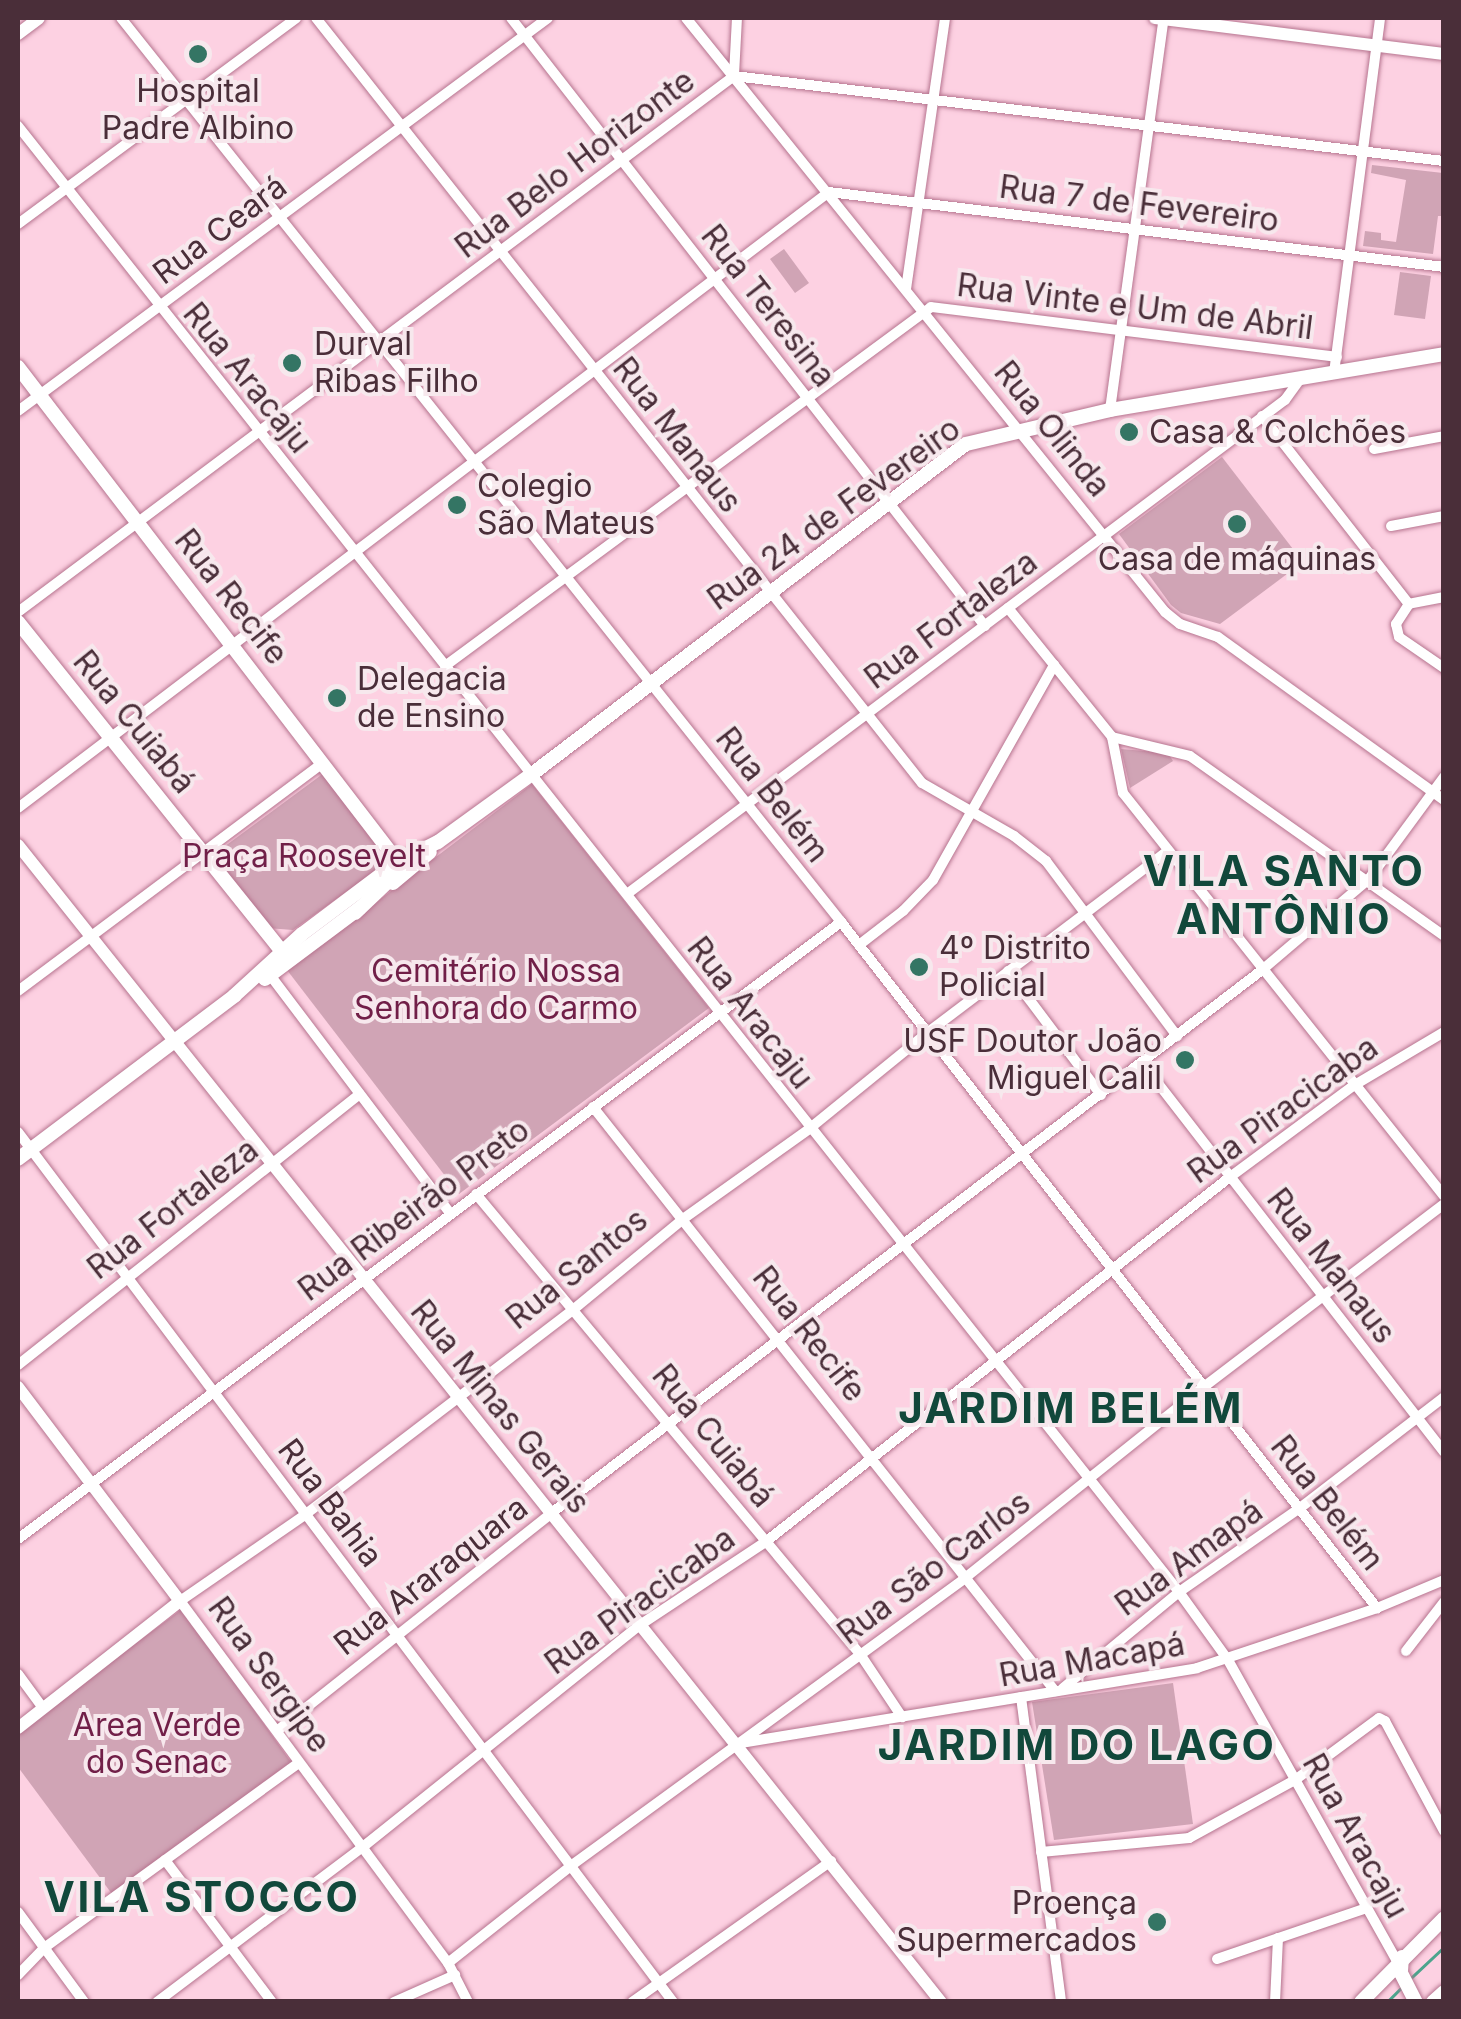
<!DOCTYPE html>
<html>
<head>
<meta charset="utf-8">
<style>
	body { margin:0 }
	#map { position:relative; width:1461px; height:2019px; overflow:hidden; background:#fdd1e2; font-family:Inter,sans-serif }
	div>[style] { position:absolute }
	.green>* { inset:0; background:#d0a4b5 }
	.stream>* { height:2.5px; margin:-1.25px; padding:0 1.25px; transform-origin:1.25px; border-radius:1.25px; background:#4ca48d }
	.roads { filter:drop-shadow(0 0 2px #b6748f) drop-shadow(0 0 2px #b6748f) }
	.minor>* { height:10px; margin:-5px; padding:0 5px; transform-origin:5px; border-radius:5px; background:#fff }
	.tertiary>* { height:12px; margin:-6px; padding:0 6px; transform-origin:6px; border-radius:6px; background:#fff }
	.secondary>* { height:14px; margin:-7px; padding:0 7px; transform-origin:7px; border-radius:7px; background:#fff }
	.dots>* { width:28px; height:28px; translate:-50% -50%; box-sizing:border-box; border:5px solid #f7e8ed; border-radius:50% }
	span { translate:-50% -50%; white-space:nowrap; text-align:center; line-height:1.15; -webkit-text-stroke:8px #f7e8ed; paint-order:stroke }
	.poi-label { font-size:32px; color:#4a2e39 }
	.left { translate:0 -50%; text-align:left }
	.right { translate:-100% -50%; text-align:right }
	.street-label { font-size:32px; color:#4a2e39 }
	.park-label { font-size:32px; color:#711f48 }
	.district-label { font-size:42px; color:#11483b; font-weight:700; letter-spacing:2.5px }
	.frame { position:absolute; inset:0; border:20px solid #4a2e39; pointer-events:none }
</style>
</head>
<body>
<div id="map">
	<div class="green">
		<i style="clip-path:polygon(1372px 165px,1443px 173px,1443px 216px,1438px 216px,1433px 254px,1363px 246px,1365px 231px,1381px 233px,1381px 240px,1396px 242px,1406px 180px,1371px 173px)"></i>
		<i style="clip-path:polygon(784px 249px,809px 283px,795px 293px,770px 259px)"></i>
		<i style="clip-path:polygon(1400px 272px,1431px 276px,1425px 319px,1394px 315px)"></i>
		<i style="clip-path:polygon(1222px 457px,1303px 562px,1220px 624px,1181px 613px,1171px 605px,1119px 534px)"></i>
		<i style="clip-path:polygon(1121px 749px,1168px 753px,1173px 761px,1130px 788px)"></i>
		<i style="clip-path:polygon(324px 773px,391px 860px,293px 930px,267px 928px,213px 855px)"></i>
		<i style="clip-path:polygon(532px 784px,709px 1008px,459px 1194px,287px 970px)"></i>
		<i style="clip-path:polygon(182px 1609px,291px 1762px,112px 1894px,18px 1767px,18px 1731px)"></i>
		<i style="clip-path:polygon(1173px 1683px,1193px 1824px,1054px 1840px,1032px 1702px)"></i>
	</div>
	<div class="stream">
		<i style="left:1412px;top:1977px;width:44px;rotate:-43.2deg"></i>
		<i style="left:1387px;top:2002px;width:23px;rotate:-45deg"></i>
	</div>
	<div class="roads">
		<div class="minor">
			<i style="left:121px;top:18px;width:1156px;rotate:51.46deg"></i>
			<i style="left:841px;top:922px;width:871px;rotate:52deg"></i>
			<i style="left:316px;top:18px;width:976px;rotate:51.62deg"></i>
			<i style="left:922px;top:783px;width:106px;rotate:29.9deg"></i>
			<i style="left:1014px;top:836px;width:41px;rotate:38deg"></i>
			<i style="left:1046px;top:861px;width:219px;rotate:53.2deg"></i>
			<i style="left:511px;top:18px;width:771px;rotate:52.06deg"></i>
			<i style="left:686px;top:18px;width:763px;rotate:51.12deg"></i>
			<i style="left:1165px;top:612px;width:19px;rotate:39deg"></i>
			<i style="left:1180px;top:624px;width:40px;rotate:18.9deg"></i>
			<i style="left:1218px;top:637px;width:279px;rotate:35.8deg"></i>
			<i style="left:734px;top:75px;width:57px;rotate:-87deg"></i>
			<i style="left:18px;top:126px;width:1870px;rotate:51.62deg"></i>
			<i style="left:1179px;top:1592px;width:84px;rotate:54.2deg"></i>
			<i style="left:1228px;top:1660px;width:345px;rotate:60.7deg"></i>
			<i style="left:18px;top:224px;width:346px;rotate:-36.5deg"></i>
			<i style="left:906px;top:289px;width:274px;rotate:-81.8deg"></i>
			<i style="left:1334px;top:373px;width:358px;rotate:-82.6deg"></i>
			<i style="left:1110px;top:410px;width:396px;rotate:-82.2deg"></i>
			<i style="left:18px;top:411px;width:660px;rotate:-36.56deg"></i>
			<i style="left:1262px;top:416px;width:239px;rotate:52deg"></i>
			<i style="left:1374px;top:449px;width:71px;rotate:-10.5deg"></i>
			<i style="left:1391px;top:526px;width:54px;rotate:-10.7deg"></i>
			<i style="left:1444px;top:597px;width:36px;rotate:169deg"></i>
			<i style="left:1409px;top:604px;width:24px;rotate:123deg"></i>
			<i style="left:1396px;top:624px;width:13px;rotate:77deg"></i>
			<i style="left:1399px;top:637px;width:55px;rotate:34.6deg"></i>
			<i style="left:1008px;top:608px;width:166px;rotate:51.1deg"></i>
			<i style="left:1112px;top:737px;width:80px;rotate:13.7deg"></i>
			<i style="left:1190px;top:756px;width:311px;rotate:35.3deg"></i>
			<i style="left:18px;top:612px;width:894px;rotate:-36.82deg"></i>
			<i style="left:734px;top:76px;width:715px;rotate:6.83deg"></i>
			<i style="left:445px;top:666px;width:604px;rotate:-36.45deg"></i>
			<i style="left:931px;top:307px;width:409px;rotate:7deg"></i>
			<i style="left:1112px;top:737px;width:57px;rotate:78.9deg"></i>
			<i style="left:1123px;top:793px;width:515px;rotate:51.46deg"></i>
			<i style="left:18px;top:808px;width:1018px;rotate:-37.22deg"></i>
			<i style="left:829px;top:192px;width:620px;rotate:6.95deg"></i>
			<i style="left:627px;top:894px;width:823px;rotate:-36.9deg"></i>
			<i style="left:1285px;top:400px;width:26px;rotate:-54deg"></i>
			<i style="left:859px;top:945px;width:56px;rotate:-37.7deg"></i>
			<i style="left:903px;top:911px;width:43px;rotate:-45.9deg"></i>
			<i style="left:933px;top:880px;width:247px;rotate:-60.6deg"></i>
			<i style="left:1008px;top:971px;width:155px;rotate:53.1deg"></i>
			<i style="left:270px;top:975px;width:298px;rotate:52.9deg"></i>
			<i style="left:18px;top:991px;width:381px;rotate:-36.8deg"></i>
			<i style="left:1143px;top:1064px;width:491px;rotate:52.2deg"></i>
			<i style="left:593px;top:1107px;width:745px;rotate:51.65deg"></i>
			<i style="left:18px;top:1132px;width:1089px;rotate:53.02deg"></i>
			<i style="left:476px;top:1194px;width:599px;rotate:50.15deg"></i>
			<i style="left:860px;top:1654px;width:76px;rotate:56.3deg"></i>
			<i style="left:18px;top:1365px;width:436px;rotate:-38.4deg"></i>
			<i style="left:18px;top:1539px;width:1029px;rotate:-36.86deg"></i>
			<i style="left:1406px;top:1651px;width:62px;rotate:-52.2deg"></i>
			<i style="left:18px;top:1674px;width:42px;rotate:53.7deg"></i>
			<i style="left:1063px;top:1688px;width:151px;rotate:-39.6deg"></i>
			<i style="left:1179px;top:1592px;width:147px;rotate:-34.8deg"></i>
			<i style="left:1300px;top:1508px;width:182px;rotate:-37.6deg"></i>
			<i style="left:1021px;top:1697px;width:308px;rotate:82.5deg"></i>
			<i style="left:278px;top:1730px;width:346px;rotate:-38.4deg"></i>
			<i style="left:549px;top:1515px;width:897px;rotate:-37.39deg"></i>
			<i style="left:1262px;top:970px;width:140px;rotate:-40.4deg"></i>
			<i style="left:1369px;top:879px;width:127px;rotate:-53.7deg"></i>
			<i style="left:741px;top:1743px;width:462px;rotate:-9.3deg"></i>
			<i style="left:1197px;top:1668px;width:190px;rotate:-18.4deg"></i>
			<i style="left:1377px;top:1608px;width:73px;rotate:-22.7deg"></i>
			<i style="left:1041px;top:1852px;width:149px;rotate:-5.4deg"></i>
			<i style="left:1189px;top:1838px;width:121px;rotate:-28.7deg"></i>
			<i style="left:1295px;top:1780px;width:104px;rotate:-36.4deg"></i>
			<i style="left:1379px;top:1718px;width:7px;rotate:27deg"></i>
			<i style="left:1385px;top:1721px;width:125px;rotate:61.8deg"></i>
			<i style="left:165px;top:1860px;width:178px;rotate:53deg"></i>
			<i style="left:18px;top:1912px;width:112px;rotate:53.7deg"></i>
			<i style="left:1217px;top:1959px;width:155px;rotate:-18.8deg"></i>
			<i style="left:448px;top:1963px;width:158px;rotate:-38.3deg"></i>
			<i style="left:572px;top:1865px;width:487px;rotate:-36.1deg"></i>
			<i style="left:965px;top:1578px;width:307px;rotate:-38.7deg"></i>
			<i style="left:1205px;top:1386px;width:300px;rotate:-37.3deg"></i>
			<i style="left:18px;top:1975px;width:37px;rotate:-46deg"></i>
			<i style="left:44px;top:1948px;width:315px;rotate:-36deg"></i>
			<i style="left:157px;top:2002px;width:259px;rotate:-37deg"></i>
			<i style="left:364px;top:1846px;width:354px;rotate:-38.7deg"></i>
			<i style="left:640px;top:1625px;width:149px;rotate:-33.5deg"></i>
			<i style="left:764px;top:1543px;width:593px;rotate:-38.15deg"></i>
			<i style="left:1230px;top:1177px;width:153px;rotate:-36.5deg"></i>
			<i style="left:1353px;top:1086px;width:106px;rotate:-30.7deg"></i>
			<i style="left:394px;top:2002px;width:67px;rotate:-23.9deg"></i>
			<i style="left:468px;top:2002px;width:44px;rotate:-117.1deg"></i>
			<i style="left:448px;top:1963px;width:450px;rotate:-126.5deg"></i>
			<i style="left:180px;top:1601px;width:153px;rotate:-34.6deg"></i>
			<i style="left:306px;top:1514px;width:337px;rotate:-37.4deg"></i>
			<i style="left:574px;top:1309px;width:141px;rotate:-39.5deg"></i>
			<i style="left:683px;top:1219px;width:155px;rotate:-35.5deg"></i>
			<i style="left:809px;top:1129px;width:152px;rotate:-39.1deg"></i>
			<i style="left:927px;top:1033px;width:302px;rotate:-37.1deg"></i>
			<i style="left:632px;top:2002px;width:244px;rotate:-35.3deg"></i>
			<i style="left:1275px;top:2002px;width:64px;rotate:-87.3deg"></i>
		</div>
		<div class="tertiary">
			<i style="left:1155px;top:18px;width:291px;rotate:7.1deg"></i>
			<i style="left:18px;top:34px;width:26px;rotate:-37deg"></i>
			<i style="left:18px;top:845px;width:1480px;rotate:51.42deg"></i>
			<i style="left:18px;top:1387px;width:268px;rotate:52.9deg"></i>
			<i style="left:180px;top:1601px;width:206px;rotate:141.9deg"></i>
		</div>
		<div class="secondary">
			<i style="left:18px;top:367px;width:624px;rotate:52.49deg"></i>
			<i style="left:398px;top:862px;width:13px;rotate:103deg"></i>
			<i style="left:395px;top:875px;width:55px;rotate:136.5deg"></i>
			<i style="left:18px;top:622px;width:423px;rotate:51.3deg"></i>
			<i style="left:393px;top:883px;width:48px;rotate:-40deg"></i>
			<i style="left:265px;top:979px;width:119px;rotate:-36.8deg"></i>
			<i style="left:18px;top:1159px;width:271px;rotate:-37deg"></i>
			<i style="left:234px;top:996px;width:92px;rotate:-42.4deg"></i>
			<i style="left:302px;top:934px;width:120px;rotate:-36.9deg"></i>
			<i style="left:398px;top:862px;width:45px;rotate:-26.6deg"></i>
			<i style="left:438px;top:842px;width:116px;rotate:-35.9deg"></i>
			<i style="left:532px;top:774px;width:545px;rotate:-37.25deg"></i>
			<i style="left:966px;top:444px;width:148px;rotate:-13.3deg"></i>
			<i style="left:1110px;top:410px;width:339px;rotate:-9.5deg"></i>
			<i style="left:1402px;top:1957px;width:16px;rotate:94deg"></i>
			<i style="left:1401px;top:1973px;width:33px;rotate:63deg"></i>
			<i style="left:1361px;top:2002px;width:118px;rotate:-45.3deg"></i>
			<i style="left:1433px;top:2002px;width:15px;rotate:-42deg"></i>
		</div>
	</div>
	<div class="dots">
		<i style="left:198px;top:54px;background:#347564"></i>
		<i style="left:292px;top:363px;background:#347564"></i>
		<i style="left:1129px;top:432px;background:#347564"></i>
		<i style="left:457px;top:505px;background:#347564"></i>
		<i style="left:1237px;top:524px;background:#347564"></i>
		<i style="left:337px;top:698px;background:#347564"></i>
		<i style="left:919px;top:967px;background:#347564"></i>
		<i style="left:1185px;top:1060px;background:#347564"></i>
		<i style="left:1157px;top:1922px;background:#347564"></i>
	</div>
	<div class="poi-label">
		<span style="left:198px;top:110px">Hospital<br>Padre Albino</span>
		<span class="left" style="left:314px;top:363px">Durval<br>Ribas Filho</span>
		<span class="left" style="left:1149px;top:432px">Casa &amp; Colchões</span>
		<span class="left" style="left:477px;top:505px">Colegio<br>São Mateus</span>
		<span style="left:1237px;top:559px">Casa de máquinas</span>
		<span class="left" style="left:357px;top:698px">Delegacia<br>de Ensino</span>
		<span class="left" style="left:939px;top:967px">4º Distrito<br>Policial</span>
		<span class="right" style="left:1162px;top:1060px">USF Doutor João<br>Miguel Calil</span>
		<span class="right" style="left:1137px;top:1922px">Proença<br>Supermercados</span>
	</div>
	<div class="street-label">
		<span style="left:575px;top:164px;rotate:-37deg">Rua Belo Horizonte</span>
		<span style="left:1139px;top:204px;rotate:7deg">Rua 7 de Fevereiro</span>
		<span style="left:220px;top:230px;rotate:-37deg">Rua Ceará</span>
		<span style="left:768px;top:306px;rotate:52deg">Rua Teresina</span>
		<span style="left:1135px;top:307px;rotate:7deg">Rua Vinte e Um de Abril</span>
		<span style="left:247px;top:378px;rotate:51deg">Rua Aracaju</span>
		<span style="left:1052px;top:429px;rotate:51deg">Rua Olinda</span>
		<span style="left:677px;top:435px;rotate:52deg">Rua Manaus</span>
		<span style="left:834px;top:514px;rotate:-36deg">Rua 24 de Fevereiro</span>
		<span style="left:231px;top:597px;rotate:52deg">Rua Recife</span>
		<span style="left:951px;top:620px;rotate:-37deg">Rua Fortaleza</span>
		<span style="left:134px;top:722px;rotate:51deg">Rua Cuiabá</span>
		<span style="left:772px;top:795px;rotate:52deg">Rua Belém</span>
		<span style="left:750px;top:1013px;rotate:52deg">Rua Aracaju</span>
		<span style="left:1283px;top:1110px;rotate:-36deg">Rua Piracicaba</span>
		<span style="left:173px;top:1209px;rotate:-38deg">Rua Fortaleza</span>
		<span style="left:414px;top:1210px;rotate:-37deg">Rua Ribeirão Preto</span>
		<span style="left:1331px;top:1266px;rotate:52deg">Rua Manaus</span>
		<span style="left:577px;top:1269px;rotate:-39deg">Rua Santos</span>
		<span style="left:809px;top:1334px;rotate:52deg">Rua Recife</span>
		<span style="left:500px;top:1407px;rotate:51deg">Rua Minas Gerais</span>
		<span style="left:713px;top:1436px;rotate:51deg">Rua Cuiabá</span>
		<span style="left:330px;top:1503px;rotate:53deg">Rua Bahia</span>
		<span style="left:1327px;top:1503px;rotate:52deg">Rua Belém</span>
		<span style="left:1189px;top:1558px;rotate:-36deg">Rua Amapá</span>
		<span style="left:934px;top:1568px;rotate:-37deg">Rua São Carlos</span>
		<span style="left:431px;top:1576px;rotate:-38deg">Rua Araraquara</span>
		<span style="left:640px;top:1601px;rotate:-36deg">Rua Piracicaba</span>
		<span style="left:1092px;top:1660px;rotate:-10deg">Rua Macapá</span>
		<span style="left:269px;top:1675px;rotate:54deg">Rua Sergipe</span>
		<span style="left:1355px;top:1836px;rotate:61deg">Rua Aracaju</span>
	</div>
	<div class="park-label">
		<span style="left:304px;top:856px">Praça Roosevelt</span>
		<span style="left:496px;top:990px">Cemitério Nossa<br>Senhora do Carmo</span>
		<span style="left:157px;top:1744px">Area Verde<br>do Senac</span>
	</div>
	<div class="district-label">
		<span style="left:1284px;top:895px">VILA SANTO<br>ANTÔNIO</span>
		<span style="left:1071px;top:1408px">JARDIM BELÉM</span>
		<span style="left:1077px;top:1745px">JARDIM DO LAGO</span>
		<span style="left:202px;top:1897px">VILA STOCCO</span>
	</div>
	<div class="frame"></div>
</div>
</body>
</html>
